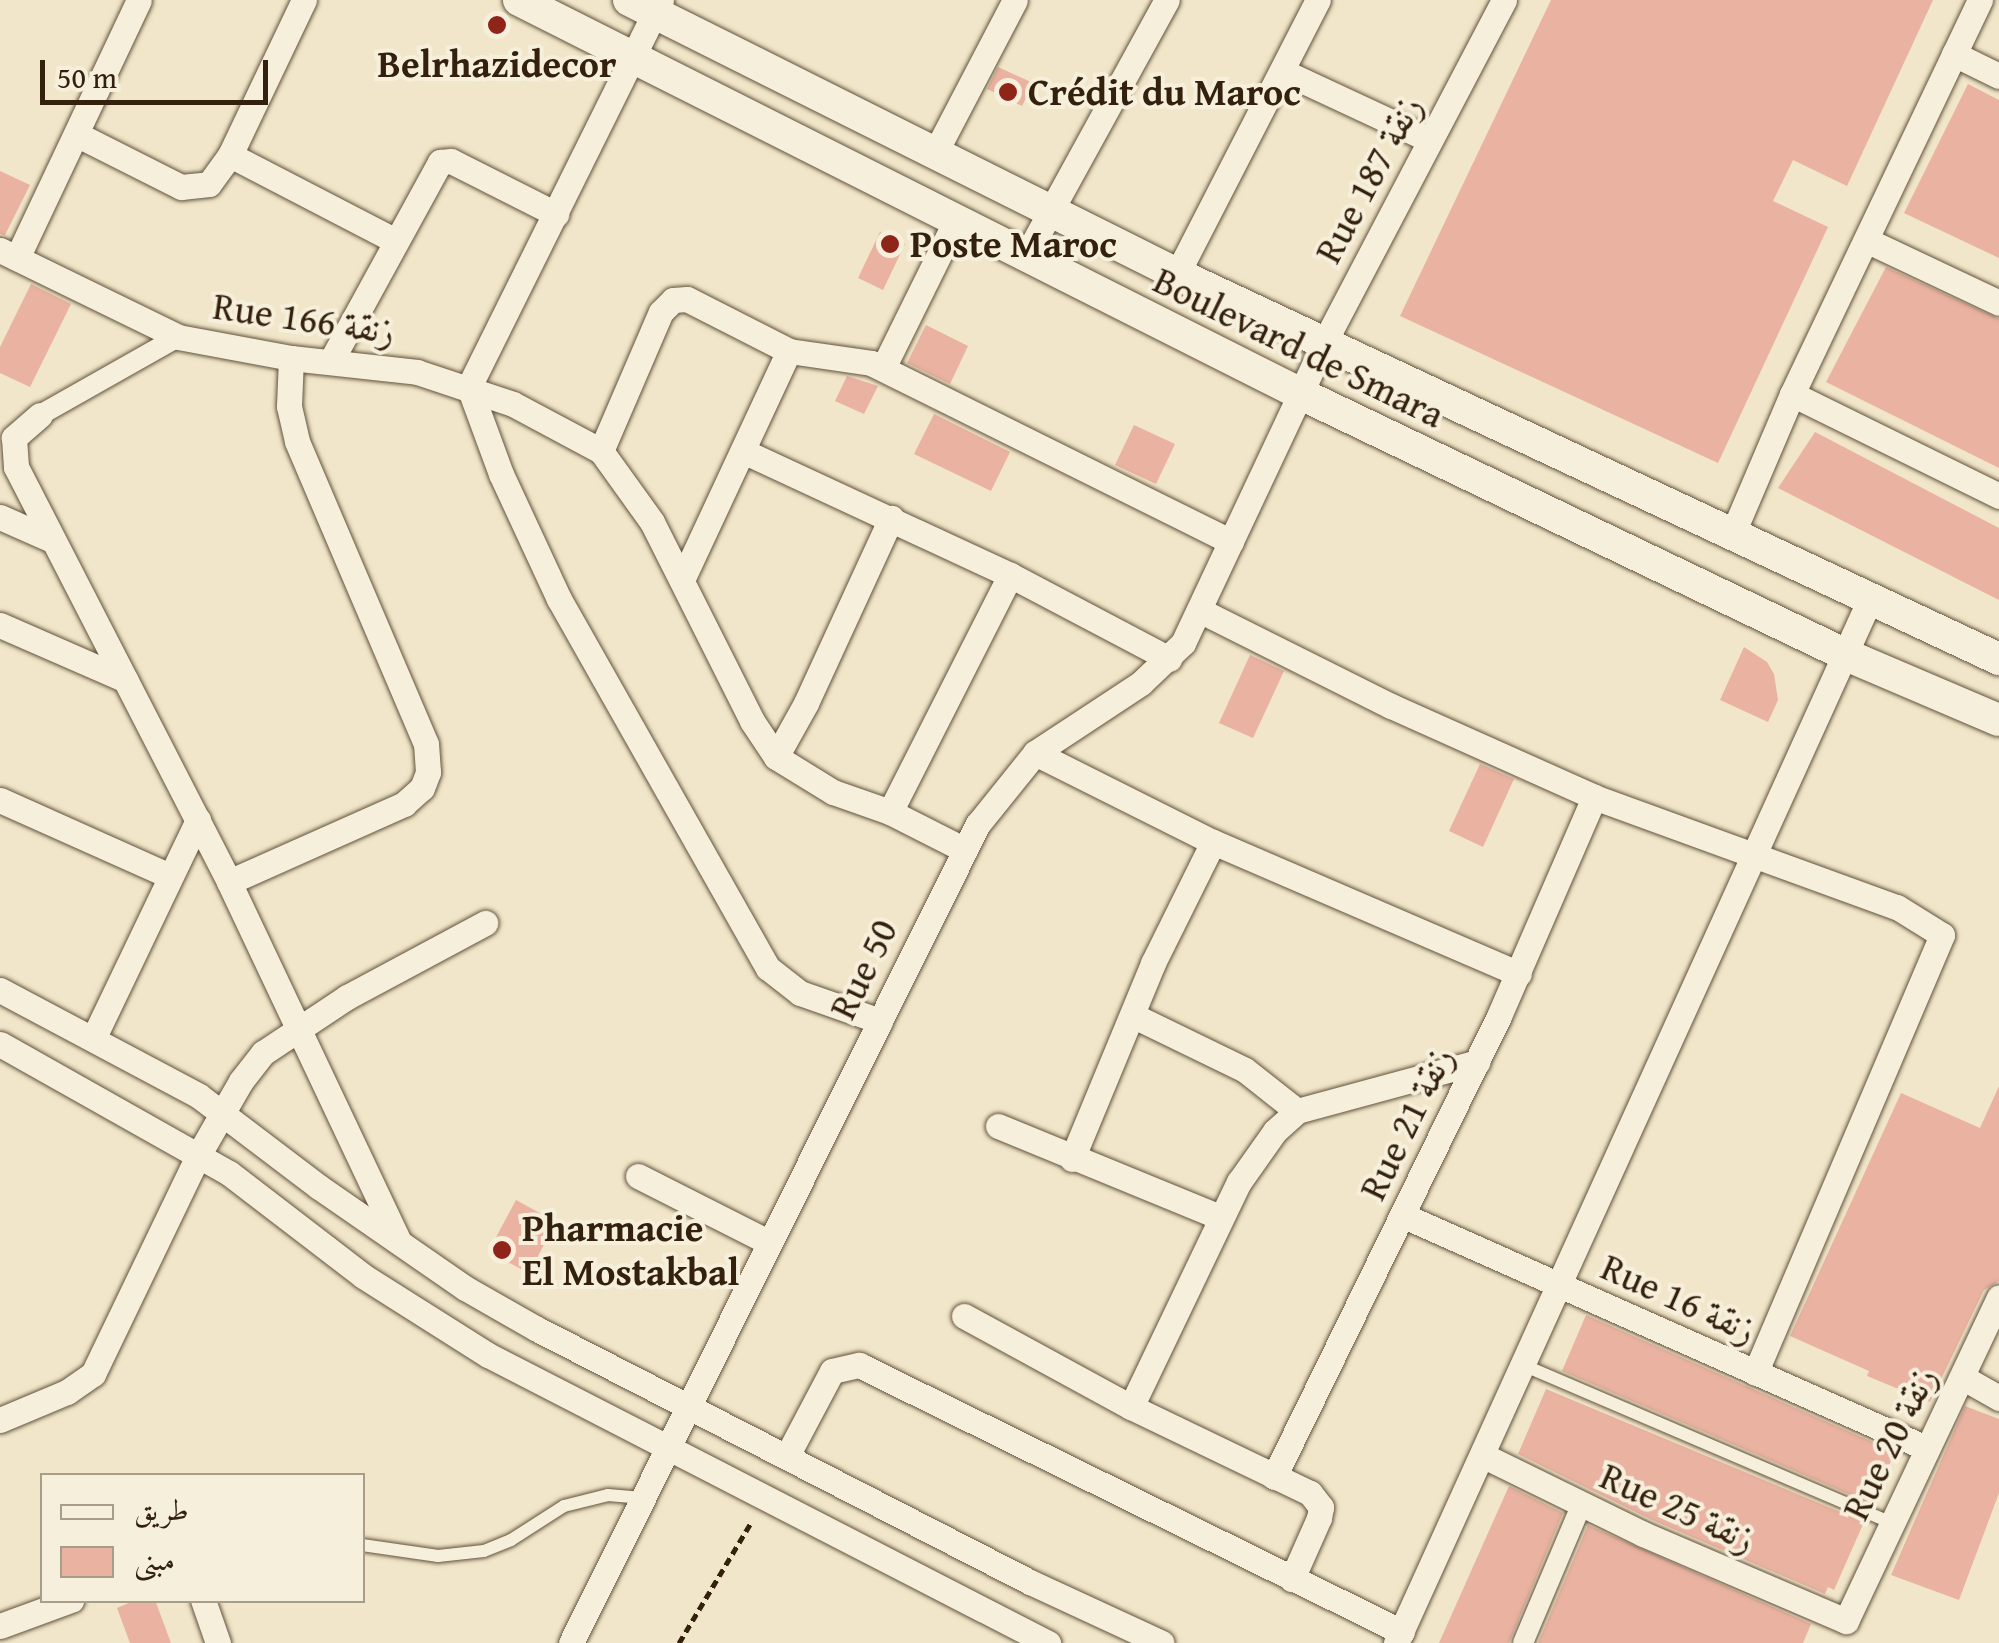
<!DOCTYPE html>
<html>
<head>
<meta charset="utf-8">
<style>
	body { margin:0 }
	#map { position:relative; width:1999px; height:1643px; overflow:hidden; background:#f1e6c9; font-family:"Gentium Book Plus",Amiri,serif }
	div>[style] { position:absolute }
	.building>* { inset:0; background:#e9b2a1 }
	.path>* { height:5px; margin-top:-2.5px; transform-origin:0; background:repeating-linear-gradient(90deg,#33210d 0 8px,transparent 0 13px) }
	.roads { filter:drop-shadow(0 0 2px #62523c) drop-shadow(0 0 2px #62523c) }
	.service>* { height:12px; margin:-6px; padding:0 6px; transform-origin:6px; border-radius:6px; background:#f6efdc }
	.pedestrian>* { height:20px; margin:-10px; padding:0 10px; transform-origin:10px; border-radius:10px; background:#f6efdc }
	.minor>* { height:25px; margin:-12.5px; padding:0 12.5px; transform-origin:12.5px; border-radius:12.5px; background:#f6efdc }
	.tertiary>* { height:32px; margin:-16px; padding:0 16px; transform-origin:16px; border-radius:16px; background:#f6efdc }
	.dots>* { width:28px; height:28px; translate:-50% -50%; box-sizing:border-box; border:5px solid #f6efdc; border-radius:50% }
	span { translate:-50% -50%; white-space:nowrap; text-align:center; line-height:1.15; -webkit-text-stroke:8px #f6efdc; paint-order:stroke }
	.poi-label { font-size:38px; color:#33210d; font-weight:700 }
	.left { translate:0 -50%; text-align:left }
	.street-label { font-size:38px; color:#33210d }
	.legend { position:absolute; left:40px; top:1473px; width:325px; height:130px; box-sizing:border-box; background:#f6efdc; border:2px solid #a89d89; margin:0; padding:12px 18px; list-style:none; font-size:30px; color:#33210d }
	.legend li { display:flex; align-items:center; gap:20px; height:50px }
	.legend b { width:50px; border:2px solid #a89d89 }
	.scale { position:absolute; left:40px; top:60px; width:228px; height:45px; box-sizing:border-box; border:5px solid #33210d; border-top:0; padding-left:12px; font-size:30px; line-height:35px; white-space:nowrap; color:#33210d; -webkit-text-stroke:8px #f6efdc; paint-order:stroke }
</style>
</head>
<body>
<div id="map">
	<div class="building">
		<i style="clip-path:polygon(1551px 0,1933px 0,1847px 186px,1793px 160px,1773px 201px,1828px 227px,1718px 463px,1400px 316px)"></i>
		<i style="clip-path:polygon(998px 67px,1033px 83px,1022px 106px,987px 89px)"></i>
		<i style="clip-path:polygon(1968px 84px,1999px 100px,1999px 258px,1904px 213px)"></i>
		<i style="clip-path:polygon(0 171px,30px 185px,5px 235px,0 234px)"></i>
		<i style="clip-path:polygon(880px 232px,905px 244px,883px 290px,858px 278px)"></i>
		<i style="clip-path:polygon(1886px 267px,1999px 319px,1999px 468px,1826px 382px)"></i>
		<i style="clip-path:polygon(31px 284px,71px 304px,30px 387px,0 373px,0 347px)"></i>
		<i style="clip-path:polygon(926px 325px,968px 346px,950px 384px,907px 363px)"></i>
		<i style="clip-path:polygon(847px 376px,878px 386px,864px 414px,835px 401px)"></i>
		<i style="clip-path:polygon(934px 414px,1010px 452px,991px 491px,914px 454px)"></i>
		<i style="clip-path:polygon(1134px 425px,1175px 444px,1156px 484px,1115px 465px)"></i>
		<i style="clip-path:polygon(1815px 432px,1999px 528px,1999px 600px,1778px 488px)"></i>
		<i style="clip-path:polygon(1744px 647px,1767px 662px,1774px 674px,1778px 700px,1768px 722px,1720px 700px)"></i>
		<i style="clip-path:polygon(1250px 655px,1284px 671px,1253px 738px,1219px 723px)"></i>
		<i style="clip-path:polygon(1480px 764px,1514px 779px,1483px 847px,1449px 831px)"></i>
		<i style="clip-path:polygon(1999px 1086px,1999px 1281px,1984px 1290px,1930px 1402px,1867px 1376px,1869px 1371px,1790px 1336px,1901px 1093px,1980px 1128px)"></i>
		<i style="clip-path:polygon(516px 1200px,556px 1222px,529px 1273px,488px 1252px)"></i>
		<i style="clip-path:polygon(1586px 1315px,1895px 1452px,1872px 1504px,1562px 1371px)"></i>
		<i style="clip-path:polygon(1546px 1389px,1864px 1522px,1834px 1590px,1828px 1587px,1825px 1594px,1650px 1519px,1518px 1454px)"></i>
		<i style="clip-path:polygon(1965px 1406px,1999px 1419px,1999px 1493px,1959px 1600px,1891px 1575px)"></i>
		<i style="clip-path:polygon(1509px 1486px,1563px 1513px,1509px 1643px,1439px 1643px)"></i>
		<i style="clip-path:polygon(1588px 1525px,1811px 1624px,1803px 1643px,1538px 1643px)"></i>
		<i style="clip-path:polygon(136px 1600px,155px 1600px,171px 1643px,130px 1643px,117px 1608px)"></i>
	</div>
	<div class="path">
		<i style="left:679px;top:1643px;width:142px;rotate:-59.1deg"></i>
	</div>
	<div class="roads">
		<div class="service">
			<i style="left:1523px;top:1365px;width:401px;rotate:23.2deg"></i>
			<i style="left:362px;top:1545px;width:77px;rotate:8.2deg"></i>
			<i style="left:438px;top:1556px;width:46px;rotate:-6.2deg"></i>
			<i style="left:484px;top:1551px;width:29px;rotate:-22deg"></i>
			<i style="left:511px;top:1540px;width:63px;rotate:-32.7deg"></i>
			<i style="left:564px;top:1506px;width:45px;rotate:-14deg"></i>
			<i style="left:608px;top:1495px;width:35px;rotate:5deg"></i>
		</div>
		<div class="pedestrian">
			<i style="left:40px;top:415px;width:159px;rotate:-29.5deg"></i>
			<i style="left:1523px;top:1643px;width:149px;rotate:-67.1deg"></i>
		</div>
		<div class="minor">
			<i style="left:661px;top:0;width:432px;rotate:116.4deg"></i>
			<i style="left:469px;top:387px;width:93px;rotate:69.8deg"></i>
			<i style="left:501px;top:474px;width:138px;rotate:65.1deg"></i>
			<i style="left:559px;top:599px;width:424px;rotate:60.5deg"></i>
			<i style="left:768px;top:968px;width:41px;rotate:38deg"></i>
			<i style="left:800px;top:993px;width:85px;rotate:19.3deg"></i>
			<i style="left:1954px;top:54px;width:50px;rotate:26.1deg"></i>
			<i style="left:1282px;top:71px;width:163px;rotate:25deg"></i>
			<i style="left:76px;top:134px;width:118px;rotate:26.8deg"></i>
			<i style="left:181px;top:187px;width:28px;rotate:-6deg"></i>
			<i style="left:209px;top:184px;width:36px;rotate:-54deg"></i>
			<i style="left:230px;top:155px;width:172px;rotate:-64.5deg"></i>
			<i style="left:936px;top:151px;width:170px;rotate:-62.4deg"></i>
			<i style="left:230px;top:155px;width:187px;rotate:27.4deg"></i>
			<i style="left:1866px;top:240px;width:147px;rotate:25.3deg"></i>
			<i style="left:0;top:250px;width:198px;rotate:26deg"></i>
			<i style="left:178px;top:337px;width:115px;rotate:10.5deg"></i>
			<i style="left:291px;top:358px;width:127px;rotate:6.3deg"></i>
			<i style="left:417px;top:372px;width:101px;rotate:18.4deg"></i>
			<i style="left:513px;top:404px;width:100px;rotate:28.1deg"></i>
			<i style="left:601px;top:451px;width:87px;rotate:54.3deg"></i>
			<i style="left:652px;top:522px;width:223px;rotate:63.3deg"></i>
			<i style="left:752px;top:721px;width:43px;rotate:56.3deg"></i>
			<i style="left:776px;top:757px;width:67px;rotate:31.6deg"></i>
			<i style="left:833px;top:792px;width:60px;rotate:19.3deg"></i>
			<i style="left:890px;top:812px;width:84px;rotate:26.9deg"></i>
			<i style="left:1026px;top:256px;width:292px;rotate:-61.2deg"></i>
			<i style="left:17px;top:258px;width:285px;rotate:-64.7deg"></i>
			<i style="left:1177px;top:274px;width:308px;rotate:-62.8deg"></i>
			<i style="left:331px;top:361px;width:227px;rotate:-61.3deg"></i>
			<i style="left:440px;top:162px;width:11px;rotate:-5deg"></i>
			<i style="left:451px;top:161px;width:118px;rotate:26.8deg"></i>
			<i style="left:883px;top:368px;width:165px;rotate:-63.7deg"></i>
			<i style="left:1792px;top:394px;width:231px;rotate:26.2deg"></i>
			<i style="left:40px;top:415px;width:35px;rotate:139deg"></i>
			<i style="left:14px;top:438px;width:29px;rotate:86deg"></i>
			<i style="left:16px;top:467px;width:466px;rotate:62.8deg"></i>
			<i style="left:229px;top:882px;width:398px;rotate:64.7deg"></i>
			<i style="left:601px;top:451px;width:151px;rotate:-66.7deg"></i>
			<i style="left:661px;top:312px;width:17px;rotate:-45deg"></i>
			<i style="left:673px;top:300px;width:14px;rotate:-4deg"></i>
			<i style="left:687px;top:299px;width:114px;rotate:27deg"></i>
			<i style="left:789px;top:351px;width:83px;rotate:8.3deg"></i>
			<i style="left:871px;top:363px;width:402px;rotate:26.4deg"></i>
			<i style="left:745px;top:452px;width:292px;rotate:24.9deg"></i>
			<i style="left:1010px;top:575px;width:180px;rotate:27.8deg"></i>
			<i style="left:0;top:517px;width:57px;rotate:23.9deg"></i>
			<i style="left:1732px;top:535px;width:153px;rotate:-66.9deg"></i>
			<i style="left:1792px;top:394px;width:437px;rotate:-64.5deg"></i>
			<i style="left:682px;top:580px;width:253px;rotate:-65deg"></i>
			<i style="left:1201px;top:611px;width:212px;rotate:26.6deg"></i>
			<i style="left:1391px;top:706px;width:222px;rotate:24.1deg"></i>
			<i style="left:1594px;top:797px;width:322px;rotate:20deg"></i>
			<i style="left:1897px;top:907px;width:53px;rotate:31.9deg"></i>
			<i style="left:1942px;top:935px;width:476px;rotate:113.1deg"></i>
			<i style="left:0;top:625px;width:137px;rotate:23.6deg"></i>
			<i style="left:1035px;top:753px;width:199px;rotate:26.6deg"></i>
			<i style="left:1213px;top:842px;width:333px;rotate:23.3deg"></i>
			<i style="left:776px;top:757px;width:62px;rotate:-60.9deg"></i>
			<i style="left:806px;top:703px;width:204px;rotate:-65.3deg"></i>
			<i style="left:0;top:800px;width:184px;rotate:24.1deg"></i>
			<i style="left:890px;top:812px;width:266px;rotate:-63.1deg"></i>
			<i style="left:229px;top:882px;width:192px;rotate:-24deg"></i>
			<i style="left:404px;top:804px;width:24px;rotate:-42deg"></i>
			<i style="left:422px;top:788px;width:17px;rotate:-69deg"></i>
			<i style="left:428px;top:772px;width:28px;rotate:-94deg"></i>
			<i style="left:426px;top:744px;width:329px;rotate:-113.1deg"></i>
			<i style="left:297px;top:441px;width:36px;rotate:-103deg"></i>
			<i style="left:289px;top:406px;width:48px;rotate:-87.6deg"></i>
			<i style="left:0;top:990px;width:225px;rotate:28deg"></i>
			<i style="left:199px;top:1096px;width:151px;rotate:37.2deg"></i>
			<i style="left:319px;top:1187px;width:178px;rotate:34.7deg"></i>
			<i style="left:465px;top:1288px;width:83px;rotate:29.7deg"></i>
			<i style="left:537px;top:1329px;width:554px;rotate:27.17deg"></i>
			<i style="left:1030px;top:1582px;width:145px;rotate:24.8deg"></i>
			<i style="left:1134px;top:1016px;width:123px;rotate:25.9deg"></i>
			<i style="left:1245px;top:1070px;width:66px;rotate:38.3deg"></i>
			<i style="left:1297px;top:1111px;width:187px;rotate:-15.2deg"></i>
			<i style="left:94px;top:1037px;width:241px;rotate:-64.4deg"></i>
			<i style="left:0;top:1044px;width:263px;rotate:29.4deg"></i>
			<i style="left:229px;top:1173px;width:169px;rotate:37.5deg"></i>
			<i style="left:363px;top:1276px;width:148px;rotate:32.3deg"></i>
			<i style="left:488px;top:1355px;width:630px;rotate:27.22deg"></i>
			<i style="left:998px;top:1126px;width:240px;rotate:22.3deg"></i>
			<i style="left:1072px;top:1159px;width:212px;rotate:-67.5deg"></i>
			<i style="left:1153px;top:963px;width:135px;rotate:-63.6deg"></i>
			<i style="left:638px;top:1176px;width:146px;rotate:26.9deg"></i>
			<i style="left:1402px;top:1215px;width:573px;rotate:23.97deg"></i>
			<i style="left:964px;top:1316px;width:190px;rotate:28.6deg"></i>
			<i style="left:1131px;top:1407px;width:199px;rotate:25.7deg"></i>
			<i style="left:1310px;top:1493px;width:18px;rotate:52deg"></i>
			<i style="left:1321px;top:1507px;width:11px;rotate:100deg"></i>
			<i style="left:1319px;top:1518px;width:67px;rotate:113.9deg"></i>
			<i style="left:1962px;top:1377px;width:43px;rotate:29.6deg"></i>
			<i style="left:1131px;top:1407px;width:250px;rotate:-64.4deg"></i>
			<i style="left:1239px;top:1182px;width:62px;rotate:-54.8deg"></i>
			<i style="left:1275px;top:1131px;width:30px;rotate:-42deg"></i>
			<i style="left:0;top:1420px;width:73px;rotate:-22.7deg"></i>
			<i style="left:67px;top:1392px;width:32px;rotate:-35deg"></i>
			<i style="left:93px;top:1374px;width:244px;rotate:-64.3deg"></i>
			<i style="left:199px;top:1154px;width:84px;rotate:-60.1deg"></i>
			<i style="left:241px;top:1081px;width:36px;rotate:-52deg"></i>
			<i style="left:263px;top:1053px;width:101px;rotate:-33.7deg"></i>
			<i style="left:347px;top:997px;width:157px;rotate:-28.2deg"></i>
			<i style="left:1482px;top:1455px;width:179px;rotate:26.1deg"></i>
			<i style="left:1643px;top:1534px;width:221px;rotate:23.2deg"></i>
			<i style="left:1846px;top:1621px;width:358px;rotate:-64.7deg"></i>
			<i style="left:787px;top:1456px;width:96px;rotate:-62.1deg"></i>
			<i style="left:832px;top:1371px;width:28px;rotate:-13deg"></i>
			<i style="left:859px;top:1365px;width:605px;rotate:26.18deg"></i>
			<i style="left:1274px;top:1477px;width:513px;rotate:-63.98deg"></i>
			<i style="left:1499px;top:1016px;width:239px;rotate:-66.5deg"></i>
			<i style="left:203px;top:1600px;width:46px;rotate:70.8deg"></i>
			<i style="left:0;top:1626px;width:76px;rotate:-20.1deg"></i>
			<i style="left:571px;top:1643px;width:915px;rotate:-63.58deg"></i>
			<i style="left:978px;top:824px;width:91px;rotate:-51.2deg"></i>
			<i style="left:1035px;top:753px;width:127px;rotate:-33.4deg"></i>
			<i style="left:1141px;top:683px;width:58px;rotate:-43.6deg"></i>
			<i style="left:1183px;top:643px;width:334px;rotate:-64.8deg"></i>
			<i style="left:1325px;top:341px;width:385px;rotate:-62.3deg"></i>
			<i style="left:1396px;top:1643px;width:1149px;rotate:-65.58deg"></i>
		</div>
		<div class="tertiary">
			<i style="left:519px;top:0;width:873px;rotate:26.74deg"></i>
			<i style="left:1299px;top:393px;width:604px;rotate:25.59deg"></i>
			<i style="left:1844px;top:654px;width:168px;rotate:23.1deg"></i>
			<i style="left:629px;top:0;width:613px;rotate:26.57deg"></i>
			<i style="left:1177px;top:274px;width:908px;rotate:25.1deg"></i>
		</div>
	</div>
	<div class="dots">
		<i style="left:497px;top:25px;background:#8f2418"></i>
		<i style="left:1008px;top:92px;background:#8f2418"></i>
		<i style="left:890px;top:244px;background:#8f2418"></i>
		<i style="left:502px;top:1250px;background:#8f2418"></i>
	</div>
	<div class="poi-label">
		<span style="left:497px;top:64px">Belrhazidecor</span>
		<span class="left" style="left:1028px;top:92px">Crédit du Maroc</span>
		<span class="left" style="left:910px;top:244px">Poste Maroc</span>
		<span class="left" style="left:522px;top:1250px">Pharmacie<br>El Mostakbal</span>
	</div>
	<div class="street-label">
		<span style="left:1368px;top:179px;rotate:-62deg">Rue 187 زنقة</span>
		<span style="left:304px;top:318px;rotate:8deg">Rue 166 زنقة</span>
		<span style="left:1299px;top:347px;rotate:26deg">Boulevard de Smara</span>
		<span style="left:863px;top:969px;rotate:-64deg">Rue 50</span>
		<span style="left:1406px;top:1123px;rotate:-64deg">Rue 21 زنقة</span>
		<span style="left:1679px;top:1298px;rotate:24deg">Rue 16 زنقة</span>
		<span style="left:1889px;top:1443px;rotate:-64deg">Rue 20 زنقة</span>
		<span style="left:1678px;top:1507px;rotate:24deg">Rue 25 زنقة</span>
	</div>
	<ul class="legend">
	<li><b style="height:12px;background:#f6efdc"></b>طريق</li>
	<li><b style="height:28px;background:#e9b2a1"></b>مبنى</li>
	</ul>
	<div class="scale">50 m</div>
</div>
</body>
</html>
